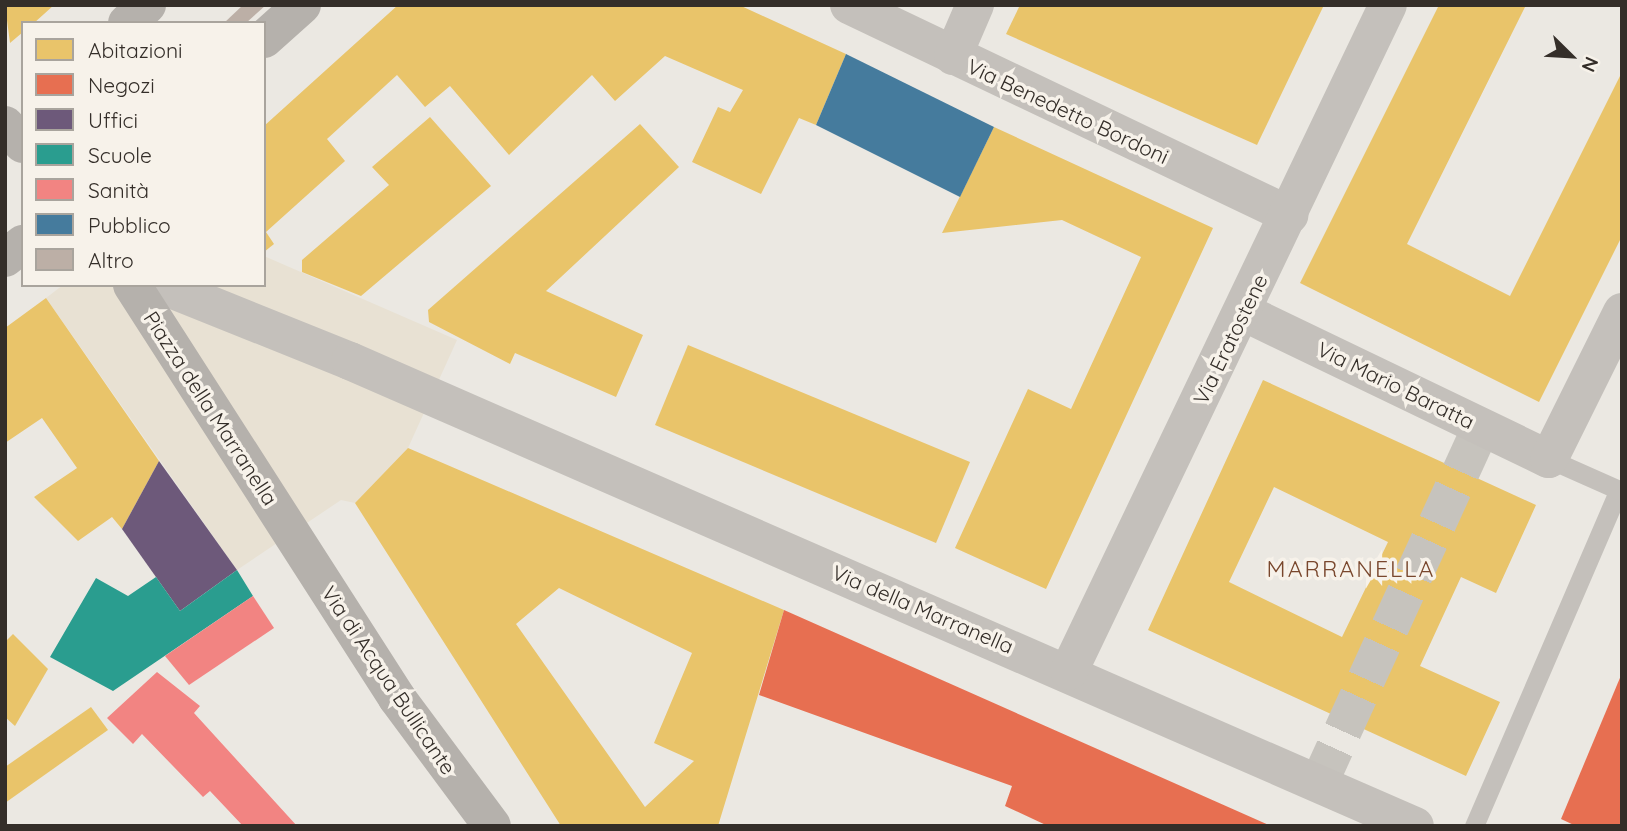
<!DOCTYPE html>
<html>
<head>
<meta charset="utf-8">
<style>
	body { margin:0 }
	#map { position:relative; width:1627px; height:831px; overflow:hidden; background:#ebe8e2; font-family:Quicksand,sans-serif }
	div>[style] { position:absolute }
	.plaza>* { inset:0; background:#e8e1d3 }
	.homes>* { inset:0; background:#e9c46a }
	.shops>* { inset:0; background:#e76f51 }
	.offices>* { inset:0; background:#6d597a }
	.schools>* { inset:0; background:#2a9d8f }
	.health>* { inset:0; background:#f28482 }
	.public>* { inset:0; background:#457b9d }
	.building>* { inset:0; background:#bcafa6 }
	.street-tunnel>* { height:38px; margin-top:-19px; transform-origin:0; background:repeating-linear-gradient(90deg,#c6c3bd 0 38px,transparent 0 57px) }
	.lane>* { height:19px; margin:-9.5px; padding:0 9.5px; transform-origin:9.5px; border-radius:9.5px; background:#c4c0bb }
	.street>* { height:38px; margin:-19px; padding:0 19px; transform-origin:19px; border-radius:19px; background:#c4c0bb }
	.secondary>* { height:38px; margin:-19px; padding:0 19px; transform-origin:19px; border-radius:19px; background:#b5b1ac }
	span { translate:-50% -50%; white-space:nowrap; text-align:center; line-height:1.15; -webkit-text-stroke:7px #f7f2ea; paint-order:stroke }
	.street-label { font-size:21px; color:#342e29 }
	.neighbourhood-label { font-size:23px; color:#79472d; letter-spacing:2px }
	.frame { position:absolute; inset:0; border:7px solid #342e29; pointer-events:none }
	.legend { position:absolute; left:21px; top:21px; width:245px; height:266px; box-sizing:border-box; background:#f7f2ea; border:2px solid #a9a49d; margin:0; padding:9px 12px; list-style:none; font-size:21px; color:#342e29 }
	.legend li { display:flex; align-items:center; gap:14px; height:35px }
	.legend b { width:35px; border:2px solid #a9a49d }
	.north { position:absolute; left:1536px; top:21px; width:70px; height:70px; -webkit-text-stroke:5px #f7f2ea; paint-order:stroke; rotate:114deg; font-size:19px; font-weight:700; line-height:28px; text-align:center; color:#342e29 }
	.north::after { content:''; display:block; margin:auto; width:24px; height:32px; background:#342e29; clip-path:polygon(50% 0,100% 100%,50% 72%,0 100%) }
</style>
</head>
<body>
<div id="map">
	<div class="plaza">
		<i style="clip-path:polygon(264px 256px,457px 340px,408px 448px,355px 503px,341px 500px,237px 570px,46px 298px,63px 285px,264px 285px)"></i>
	</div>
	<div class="homes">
		<i style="clip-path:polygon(5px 5px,54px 5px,34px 23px,23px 23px,23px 32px,10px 43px)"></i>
		<i style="clip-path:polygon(398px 5px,739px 5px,846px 54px,816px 125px,799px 118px,761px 194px,692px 162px,718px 107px,730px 112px,743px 90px,665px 56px,615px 101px,592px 75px,509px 155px,450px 86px,425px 107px,397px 75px,327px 139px,345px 161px,266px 232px,274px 244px,264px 252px,264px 126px)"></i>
		<i style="clip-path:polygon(1020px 5px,1324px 5px,1257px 145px,1006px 34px)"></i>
		<i style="clip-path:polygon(1439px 5px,1526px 5px,1407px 244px,1510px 296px,1622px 72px,1622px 236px,1539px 402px,1300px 283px)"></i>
		<i style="clip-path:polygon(430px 117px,491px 186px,361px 296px,302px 272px,302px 260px,389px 185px,372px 167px)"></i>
		<i style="clip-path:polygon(640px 124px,679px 167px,546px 291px,643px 335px,616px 397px,515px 353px,510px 364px,429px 322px,428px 310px)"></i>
		<i style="clip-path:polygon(994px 127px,1213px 228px,1046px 589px,955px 548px,1028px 389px,1071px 409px,1141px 257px,1062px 220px,942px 233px)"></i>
		<i style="clip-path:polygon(46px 298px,159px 461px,122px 529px,112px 517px,78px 541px,34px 497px,77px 468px,42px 418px,5px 443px,5px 328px)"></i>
		<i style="clip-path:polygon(688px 345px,970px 462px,936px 543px,655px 425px)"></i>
		<i style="clip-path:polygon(evenodd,1263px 380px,1536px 505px,1496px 593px,1461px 577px,1420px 666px,1500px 702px,1466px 776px,1148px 630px,1263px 380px,1274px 487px,1388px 542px,1342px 637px,1229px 582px,1274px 487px)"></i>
		<i style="clip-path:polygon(evenodd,408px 448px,784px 610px,718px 826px,561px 826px,355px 503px,408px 448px,559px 588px,692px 653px,654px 743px,694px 761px,645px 807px,516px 624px,559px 588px)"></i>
		<i style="clip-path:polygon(13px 634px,48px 669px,15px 726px,5px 717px,5px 642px)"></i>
		<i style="clip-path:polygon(91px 707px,108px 730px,5px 803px,5px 767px)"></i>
	</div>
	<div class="shops">
		<i style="clip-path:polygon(784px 610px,1271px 826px,1048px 826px,1005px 806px,1012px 786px,759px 695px)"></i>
		<i style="clip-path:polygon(1622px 673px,1622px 826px,1576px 826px,1561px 819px)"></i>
	</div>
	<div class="offices">
		<i style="clip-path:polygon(159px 461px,237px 570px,180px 611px,122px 529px)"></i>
	</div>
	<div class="schools">
		<i style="clip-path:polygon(237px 570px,253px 596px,113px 691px,50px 657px,96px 578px,128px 596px,156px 577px,180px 611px)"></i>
	</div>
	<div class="health">
		<i style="clip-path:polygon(253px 596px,274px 628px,189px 685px,165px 656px)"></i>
		<i style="clip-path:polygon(157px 672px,200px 706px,194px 713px,297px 826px,243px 826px,210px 791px,203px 797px,142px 734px,133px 744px,107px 718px)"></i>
	</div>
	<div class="public">
		<i style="clip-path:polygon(846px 54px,994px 127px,960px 197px,816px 125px)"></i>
	</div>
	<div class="building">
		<i style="clip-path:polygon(243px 5px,266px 5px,246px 23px,224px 23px)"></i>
	</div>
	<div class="street-tunnel">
		<i style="left:1319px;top:783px;width:392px;rotate:-65.5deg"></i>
	</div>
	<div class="lane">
		<i style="left:1474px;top:826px;width:366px;rotate:-66.7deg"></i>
		<i style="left:1619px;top:490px;width:77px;rotate:-156.1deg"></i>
	</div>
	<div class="street">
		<i style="left:849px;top:5px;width:488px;rotate:25.5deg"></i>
		<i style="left:953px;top:56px;width:56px;rotate:-66.7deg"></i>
		<i style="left:161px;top:285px;width:204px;rotate:21.9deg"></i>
		<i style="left:350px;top:361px;width:1162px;rotate:23.59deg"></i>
		<i style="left:1243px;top:312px;width:339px;rotate:25.7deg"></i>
		<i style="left:1549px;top:459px;width:164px;rotate:-63.6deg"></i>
		<i style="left:1069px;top:671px;width:738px;rotate:-64.41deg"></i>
	</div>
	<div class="secondary">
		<i style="left:127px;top:23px;width:27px;rotate:-42deg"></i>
		<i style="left:264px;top:39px;width:51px;rotate:-41.8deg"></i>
		<i style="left:5px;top:125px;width:26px;rotate:47deg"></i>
		<i style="left:5px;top:258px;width:23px;rotate:-38deg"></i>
		<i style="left:132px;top:285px;width:491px;rotate:57.3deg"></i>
		<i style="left:397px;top:698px;width:159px;rotate:53.4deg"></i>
	</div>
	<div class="street-label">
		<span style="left:1068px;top:111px;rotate:25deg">Via Benedetto Bordoni</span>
		<span style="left:1230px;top:339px;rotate:-64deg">Via Eratostene</span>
		<span style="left:1396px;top:385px;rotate:26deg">Via Mario Baratta</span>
		<span style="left:211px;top:408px;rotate:57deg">Piazza della Marranella</span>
		<span style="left:923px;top:609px;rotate:23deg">Via della Marranella</span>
		<span style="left:389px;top:680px;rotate:56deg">Via di Acqua Bullicante</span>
	</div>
	<div class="neighbourhood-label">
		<span style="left:1351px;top:569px">MARRANELLA</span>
	</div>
	<div class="frame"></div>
	<ul class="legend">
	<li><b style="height:19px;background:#e9c46a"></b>Abitazioni</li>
	<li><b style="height:19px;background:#e76f51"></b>Negozi</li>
	<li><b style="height:19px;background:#6d597a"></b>Uffici</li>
	<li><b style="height:19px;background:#2a9d8f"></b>Scuole</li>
	<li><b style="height:19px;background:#f28482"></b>Sanità</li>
	<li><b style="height:19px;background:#457b9d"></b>Pubblico</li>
	<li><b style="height:19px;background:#bcafa6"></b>Altro</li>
	</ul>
	<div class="north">N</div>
</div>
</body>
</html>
